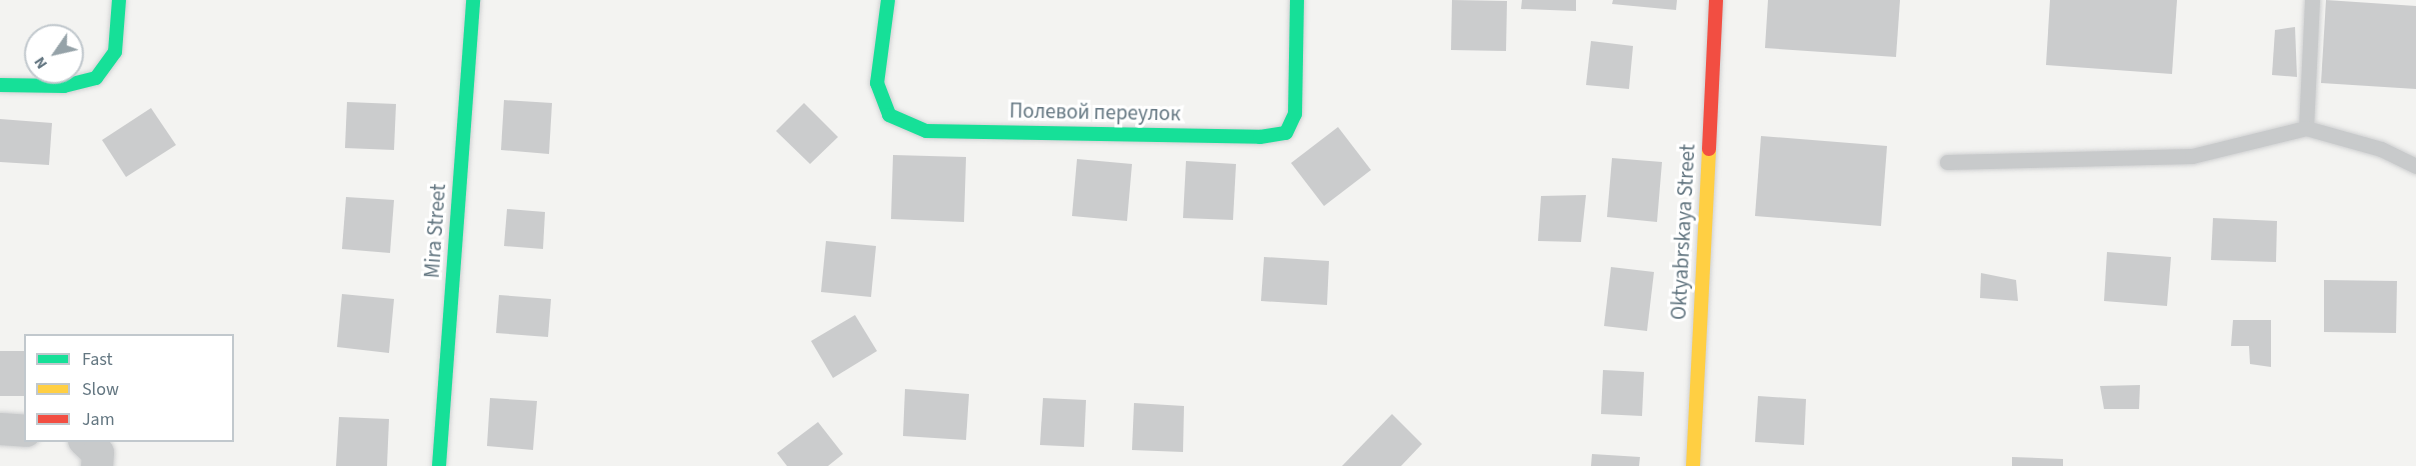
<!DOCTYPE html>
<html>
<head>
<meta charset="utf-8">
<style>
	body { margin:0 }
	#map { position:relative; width:2416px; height:466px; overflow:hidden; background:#f3f3f1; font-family:"Source Sans 3",sans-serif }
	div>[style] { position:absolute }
	.building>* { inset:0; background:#cbcccd }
	.roads { filter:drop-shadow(0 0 2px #d0d1d2) drop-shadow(0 0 2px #d0d1d2) }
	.lane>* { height:15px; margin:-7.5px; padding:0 7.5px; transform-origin:7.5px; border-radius:7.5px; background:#c8cacb }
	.street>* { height:32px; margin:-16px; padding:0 16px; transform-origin:16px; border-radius:16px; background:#c8cacb }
	.fast>* { height:14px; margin:-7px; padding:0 7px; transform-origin:7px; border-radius:7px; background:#16e098 }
	.slow>* { height:14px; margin:-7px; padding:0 7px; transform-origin:7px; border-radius:7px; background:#ffcf43 }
	.jam>* { height:14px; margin:-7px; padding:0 7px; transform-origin:7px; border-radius:7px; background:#f24e42 }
	span { translate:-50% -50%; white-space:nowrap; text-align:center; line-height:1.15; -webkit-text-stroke:6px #fff; paint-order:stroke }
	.street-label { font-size:21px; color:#637681 }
	.legend { position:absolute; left:24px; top:334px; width:210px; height:108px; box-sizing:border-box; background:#fff; border:2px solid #c1c8cd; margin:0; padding:8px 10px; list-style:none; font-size:18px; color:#637681 }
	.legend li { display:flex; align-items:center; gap:12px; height:30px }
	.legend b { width:30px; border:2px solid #c1c8cd }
	.north { position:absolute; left:24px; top:24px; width:60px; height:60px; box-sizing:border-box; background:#fff; border:2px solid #c1c8cd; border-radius:50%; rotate:236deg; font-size:16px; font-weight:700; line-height:24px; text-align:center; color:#637681 }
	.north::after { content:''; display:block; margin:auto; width:21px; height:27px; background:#95a2a8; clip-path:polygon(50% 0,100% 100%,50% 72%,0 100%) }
</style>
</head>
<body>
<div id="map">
	<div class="building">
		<i style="clip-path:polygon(1452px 0,1507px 1px,1506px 51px,1451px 50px)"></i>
		<i style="clip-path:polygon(1522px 0,1576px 0,1576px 11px,1521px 9px)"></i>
		<i style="clip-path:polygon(1613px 0,1677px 0,1676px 10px,1612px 4px)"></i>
		<i style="clip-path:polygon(1768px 0,1900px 0,1896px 57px,1765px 48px)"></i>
		<i style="clip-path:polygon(2050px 0,2177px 0,2172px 74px,2046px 65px)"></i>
		<i style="clip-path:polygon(2326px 0,2416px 6px,2416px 89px,2321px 83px)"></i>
		<i style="clip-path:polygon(2295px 27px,2297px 77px,2272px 75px,2275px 30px)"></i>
		<i style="clip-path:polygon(1591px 41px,1633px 46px,1629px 89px,1586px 85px)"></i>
		<i style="clip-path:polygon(504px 100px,552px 103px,549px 154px,501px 150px)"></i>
		<i style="clip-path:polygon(347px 102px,396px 104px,394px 150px,345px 148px)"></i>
		<i style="clip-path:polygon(804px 103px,838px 137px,810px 164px,776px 131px)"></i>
		<i style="clip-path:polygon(151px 108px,176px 145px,126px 177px,102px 140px)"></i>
		<i style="clip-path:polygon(0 119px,52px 123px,49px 165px,0 162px)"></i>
		<i style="clip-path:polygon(1338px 127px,1371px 170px,1324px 206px,1291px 163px)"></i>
		<i style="clip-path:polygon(1761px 136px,1887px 146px,1881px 226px,1755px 216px)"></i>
		<i style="clip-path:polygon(893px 155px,966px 157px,964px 222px,891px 219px)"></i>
		<i style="clip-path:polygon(1612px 158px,1662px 162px,1657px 222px,1607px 217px)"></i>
		<i style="clip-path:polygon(1077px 159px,1132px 164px,1127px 221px,1072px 216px)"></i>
		<i style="clip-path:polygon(1186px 161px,1236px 164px,1233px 220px,1183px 218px)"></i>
		<i style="clip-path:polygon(1586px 195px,1581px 242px,1538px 241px,1541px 196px)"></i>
		<i style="clip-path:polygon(346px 197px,394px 200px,390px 253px,342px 249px)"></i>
		<i style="clip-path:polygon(507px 209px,545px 212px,543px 249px,504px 246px)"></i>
		<i style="clip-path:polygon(2213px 218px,2277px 221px,2276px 262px,2211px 260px)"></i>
		<i style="clip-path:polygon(826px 241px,876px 246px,871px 297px,821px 292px)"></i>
		<i style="clip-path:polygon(2107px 252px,2171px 257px,2167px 306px,2104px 301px)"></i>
		<i style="clip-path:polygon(1264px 257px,1329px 261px,1327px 305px,1261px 301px)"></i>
		<i style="clip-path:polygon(1611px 267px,1654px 272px,1647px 331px,1604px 326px)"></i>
		<i style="clip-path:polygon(1981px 273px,2016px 280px,2018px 301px,1980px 298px)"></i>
		<i style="clip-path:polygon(2324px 280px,2397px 281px,2396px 333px,2324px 332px)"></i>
		<i style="clip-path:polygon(342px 294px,394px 299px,389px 353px,337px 347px)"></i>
		<i style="clip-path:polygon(499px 295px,551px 299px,548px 337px,496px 333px)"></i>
		<i style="clip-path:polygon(855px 315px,877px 351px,833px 378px,811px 341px)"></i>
		<i style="clip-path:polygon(2233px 320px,2271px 320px,2271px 367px,2250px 364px,2249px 346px,2231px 346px)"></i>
		<i style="clip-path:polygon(0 351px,26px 351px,26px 396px,0 396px)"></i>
		<i style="clip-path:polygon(1603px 370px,1644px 372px,1642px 416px,1601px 414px)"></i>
		<i style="clip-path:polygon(2140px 385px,2139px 409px,2104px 409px,2100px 386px)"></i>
		<i style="clip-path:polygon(905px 389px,969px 394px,966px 440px,903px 436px)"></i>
		<i style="clip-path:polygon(1758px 396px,1806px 399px,1804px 445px,1755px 442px)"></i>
		<i style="clip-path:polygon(490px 398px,537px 401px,533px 450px,487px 446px)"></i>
		<i style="clip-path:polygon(1043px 398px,1086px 400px,1084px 447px,1040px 445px)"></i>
		<i style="clip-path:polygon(1134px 403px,1184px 406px,1183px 452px,1132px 450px)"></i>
		<i style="clip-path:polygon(1392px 414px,1422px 444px,1401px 466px,1342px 466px)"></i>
		<i style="clip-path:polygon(339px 417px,389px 419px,387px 466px,336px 466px)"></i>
		<i style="clip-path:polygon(818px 422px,843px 454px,828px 466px,787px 466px,777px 453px)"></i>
		<i style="clip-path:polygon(1592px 454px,1640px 457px,1639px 466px,1591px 466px)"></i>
		<i style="clip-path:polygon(2012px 457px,2063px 459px,2063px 466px,2012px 466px)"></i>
	</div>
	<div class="roads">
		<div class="lane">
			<i style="left:2306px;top:128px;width:128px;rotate:-87.3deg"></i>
			<i style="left:1947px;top:162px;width:245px;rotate:-1.4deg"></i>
			<i style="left:2192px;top:156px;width:117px;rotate:-13.8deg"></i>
			<i style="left:2306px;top:128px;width:78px;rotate:15.6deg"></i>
			<i style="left:2381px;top:149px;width:39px;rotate:26deg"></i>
		</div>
		<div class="street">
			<i style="left:0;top:429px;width:26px;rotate:4deg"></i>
			<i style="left:84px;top:440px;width:19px;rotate:43deg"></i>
			<i style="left:98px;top:453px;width:13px;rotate:94deg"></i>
		</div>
		<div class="fast">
			<i style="left:888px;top:0;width:84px;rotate:97.5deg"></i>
			<i style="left:877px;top:83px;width:34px;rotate:69deg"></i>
			<i style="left:889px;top:115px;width:40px;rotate:23.4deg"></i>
			<i style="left:926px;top:131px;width:334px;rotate:1deg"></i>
			<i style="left:1260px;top:137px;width:26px;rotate:-9deg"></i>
			<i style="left:1286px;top:133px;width:21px;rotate:-65deg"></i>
			<i style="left:1295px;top:114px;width:114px;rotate:-89deg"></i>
			<i style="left:0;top:85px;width:64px;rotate:0.9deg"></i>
			<i style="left:64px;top:86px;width:33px;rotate:-14deg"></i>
			<i style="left:96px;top:78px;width:32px;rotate:-54deg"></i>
			<i style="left:115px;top:52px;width:52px;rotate:-85.6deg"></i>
			<i style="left:439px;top:466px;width:467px;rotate:-85.8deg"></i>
		</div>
		<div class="slow">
			<i style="left:1693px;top:466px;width:317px;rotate:-87.1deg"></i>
		</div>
		<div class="jam">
			<i style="left:1709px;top:149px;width:149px;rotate:-87.3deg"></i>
		</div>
	</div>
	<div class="street-label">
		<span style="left:1095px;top:112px;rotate:1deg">Полевой переулок</span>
		<span style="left:435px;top:231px;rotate:-86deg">Mira Street</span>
		<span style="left:1683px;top:232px;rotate:-87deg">Oktyabrskaya Street</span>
	</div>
	<ul class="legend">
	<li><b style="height:8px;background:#16e098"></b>Fast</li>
	<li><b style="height:8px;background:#ffcf43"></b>Slow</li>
	<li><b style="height:8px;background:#f24e42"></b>Jam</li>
	</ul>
	<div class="north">N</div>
</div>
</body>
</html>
